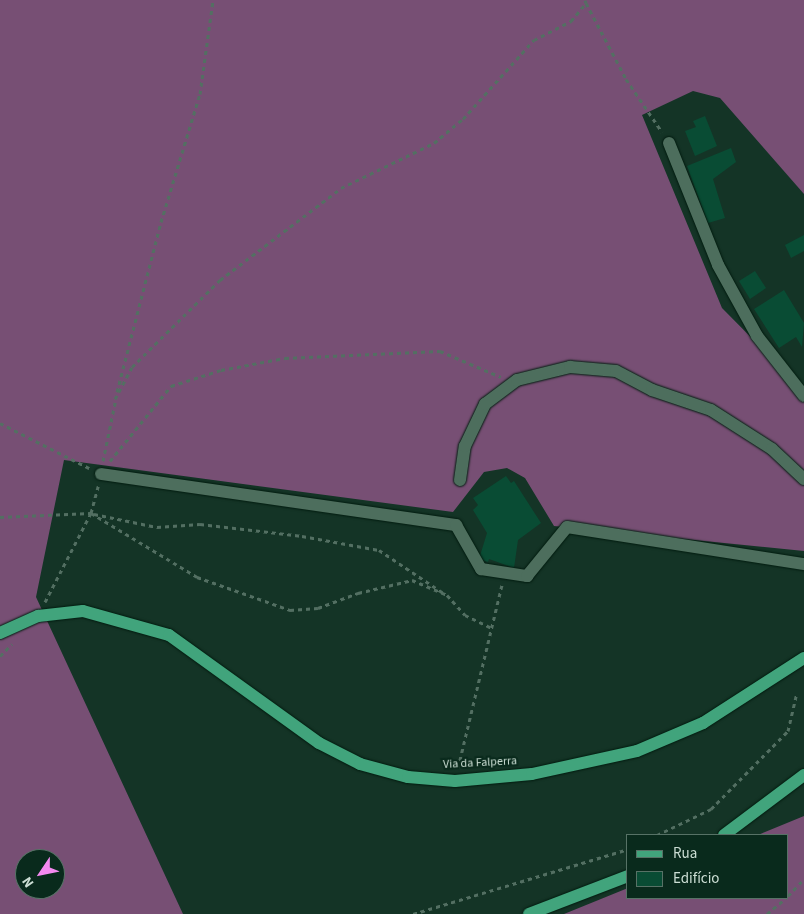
<!DOCTYPE html>
<html>
<head>
<meta charset="utf-8">
<style>
	body { margin:0 }
	#map { position:relative; width:804px; height:914px; overflow:hidden; background:#143426; font-family:"Source Sans 3",sans-serif }
	div>[style] { position:absolute }
	.forest>* { inset:0; background:#774f74 }
	.building>* { inset:0; background:#094c34 }
	.path>* { height:3px; margin-top:-1.5px; transform-origin:0; background:repeating-linear-gradient(90deg,#536f62 0 4px,transparent 0 8px) }
	.roads { filter:drop-shadow(0 0 1px #001b0f) drop-shadow(0 0 1px #001b0f) }
	.minor>* { height:12px; margin:-6px; padding:0 6px; transform-origin:6px; border-radius:6px; background:#4d6e5d }
	.major>* { height:12px; margin:-6px; padding:0 6px; transform-origin:6px; border-radius:6px; background:#41a47c }
	span { translate:-50% -50%; white-space:nowrap; text-align:center; line-height:1.15; -webkit-text-stroke:4.5px #092a1c; paint-order:stroke }
	.street-label { font-size:12px; color:#ccded4 }
	.legend { position:absolute; left:626px; top:834px; width:162px; height:65px; box-sizing:border-box; background:#092a1c; border:1px solid #577266; margin:0; padding:6px 9px; list-style:none; font-size:15px; color:#ccded4 }
	.legend li { display:flex; align-items:center; gap:10px; height:25px }
	.legend b { width:25px; border:1px solid #577266 }
	.north { position:absolute; left:15px; top:849px; width:50px; height:50px; box-sizing:border-box; background:#092a1c; border:1px solid #577266; border-radius:50%; rotate:236deg; font-size:14px; font-weight:700; line-height:20px; text-align:center; color:#ccded4 }
	.north::after { content:''; display:block; margin:auto; width:18px; height:22px; background:#f489f0; clip-path:polygon(50% 0,100% 100%,50% 72%,0 100%) }
</style>
</head>
<body>
<div id="map">
	<div class="forest">
		<i style="clip-path:polygon(evenodd,0 0,804px 0,804px 194px,720px 98px,693px 91px,642px 115px,722px 308px,804px 391px,804px 551px,554px 526px,525px 478px,507px 468px,484px 472px,453px 512px,64px 460px,36px 597px,183px 914px,0 914px,0 0,25px 859px,55px 859px,55px 889px,25px 889px,25px 859px)"></i>
		<i style="clip-path:polygon(804px 816px,804px 914px,564px 914px,628px 888px,628px 898px,788px 898px,788px 835px,758px 835px)"></i>
	</div>
	<div class="building">
		<i style="clip-path:polygon(705px 116px,717px 146px,695px 156px,685px 131px,696px 127px,693px 121px)"></i>
		<i style="clip-path:polygon(731px 148px,736px 162px,713px 179px,725px 218px,708px 223px,687px 166px)"></i>
		<i style="clip-path:polygon(804px 235px,804px 251px,791px 258px,785px 245px)"></i>
		<i style="clip-path:polygon(755px 271px,766px 288px,750px 299px,739px 281px)"></i>
		<i style="clip-path:polygon(784px 290px,804px 323px,802px 347px,796px 337px,779px 348px,754px 309px)"></i>
		<i style="clip-path:polygon(506px 476px,511px 483px,514px 481px,541px 523px,518px 540px,514px 568px,489px 559px,488px 562px,479px 559px,487px 533px,473px 510px,478px 505px,473px 498px)"></i>
	</div>
	<div class="path">
		<i style="left:586px;top:3px;width:86px;rotate:62.2deg"></i>
		<i style="left:626px;top:79px;width:64px;rotate:55.8deg"></i>
		<i style="left:117px;top:392px;width:176px;rotate:-75.5deg"></i>
		<i style="left:161px;top:222px;width:134px;rotate:-73.1deg"></i>
		<i style="left:200px;top:94px;width:95px;rotate:-82.1deg"></i>
		<i style="left:115px;top:399px;width:36px;rotate:-62deg"></i>
		<i style="left:132px;top:367px;width:124px;rotate:-44.7deg"></i>
		<i style="left:220px;top:280px;width:152px;rotate:-37.2deg"></i>
		<i style="left:341px;top:188px;width:103px;rotate:-25.8deg"></i>
		<i style="left:434px;top:143px;width:38px;rotate:-40deg"></i>
		<i style="left:463px;top:119px;width:106px;rotate:-48.1deg"></i>
		<i style="left:534px;top:40px;width:42px;rotate:-27.2deg"></i>
		<i style="left:571px;top:21px;width:23px;rotate:-50deg"></i>
		<i style="left:586px;top:3px;width:3px;rotate:-108deg"></i>
		<i style="left:0;top:423px;width:100px;rotate:26.8deg"></i>
		<i style="left:103px;top:461px;width:64px;rotate:-78.3deg"></i>
		<i style="left:110px;top:461px;width:97px;rotate:-50.9deg"></i>
		<i style="left:171px;top:386px;width:52px;rotate:-17.7deg"></i>
		<i style="left:221px;top:370px;width:65px;rotate:-10.6deg"></i>
		<i style="left:285px;top:358px;width:155px;rotate:-2.6deg"></i>
		<i style="left:440px;top:351px;width:66px;rotate:23.1deg"></i>
		<i style="left:91px;top:513px;width:124px;rotate:31.1deg"></i>
		<i style="left:197px;top:577px;width:99px;rotate:19.5deg"></i>
		<i style="left:290px;top:610px;width:28px;rotate:-4deg"></i>
		<i style="left:318px;top:608px;width:43px;rotate:-20.6deg"></i>
		<i style="left:358px;top:593px;width:56px;rotate:-13.5deg"></i>
		<i style="left:412px;top:580px;width:38px;rotate:23deg"></i>
		<i style="left:447px;top:595px;width:27px;rotate:48deg"></i>
		<i style="left:465px;top:615px;width:30px;rotate:26deg"></i>
		<i style="left:94px;top:514px;width:64px;rotate:11.7deg"></i>
		<i style="left:157px;top:527px;width:43px;rotate:-4deg"></i>
		<i style="left:200px;top:524px;width:103px;rotate:6.7deg"></i>
		<i style="left:302px;top:536px;width:78px;rotate:10.3deg"></i>
		<i style="left:379px;top:550px;width:76px;rotate:33.7deg"></i>
		<i style="left:0;top:517px;width:91px;rotate:-2.5deg"></i>
		<i style="left:91px;top:513px;width:28px;rotate:-75deg"></i>
		<i style="left:45px;top:602px;width:100px;rotate:-62.7deg"></i>
		<i style="left:0;top:656px;width:17px;rotate:-45deg"></i>
		<i style="left:458px;top:768px;width:188px;rotate:-76.5deg"></i>
		<i style="left:657px;top:835px;width:60px;rotate:-25.7deg"></i>
		<i style="left:711px;top:809px;width:110px;rotate:-45.4deg"></i>
		<i style="left:788px;top:731px;width:39px;rotate:-77deg"></i>
		<i style="left:788px;top:896px;width:23px;rotate:-47deg"></i>
		<i style="left:413px;top:914px;width:225px;rotate:-16.8deg"></i>
		<i style="left:767px;top:914px;width:25px;rotate:-40deg"></i>
	</div>
	<div class="roads">
		<div class="minor">
			<i style="left:669px;top:143px;width:131px;rotate:68.1deg"></i>
			<i style="left:718px;top:265px;width:81px;rotate:61.2deg"></i>
			<i style="left:757px;top:336px;width:76px;rotate:51.9deg"></i>
			<i style="left:101px;top:474px;width:359px;rotate:8.2deg"></i>
			<i style="left:456px;top:525px;width:51px;rotate:60.4deg"></i>
			<i style="left:481px;top:569px;width:47px;rotate:8.7deg"></i>
			<i style="left:527px;top:576px;width:63px;rotate:-50.8deg"></i>
			<i style="left:567px;top:527px;width:240px;rotate:8.9deg"></i>
			<i style="left:460px;top:480px;width:34px;rotate:-82deg"></i>
			<i style="left:465px;top:446px;width:47px;rotate:-64.5deg"></i>
			<i style="left:485px;top:404px;width:40px;rotate:-37deg"></i>
			<i style="left:517px;top:380px;width:55px;rotate:-13.8deg"></i>
			<i style="left:570px;top:367px;width:46px;rotate:5deg"></i>
			<i style="left:616px;top:371px;width:41px;rotate:27.8deg"></i>
			<i style="left:652px;top:390px;width:62px;rotate:18.7deg"></i>
			<i style="left:711px;top:410px;width:72px;rotate:32.6deg"></i>
			<i style="left:772px;top:449px;width:44px;rotate:43.2deg"></i>
		</div>
		<div class="major">
			<i style="left:0;top:633px;width:42px;rotate:-24.1deg"></i>
			<i style="left:38px;top:616px;width:45px;rotate:-6.3deg"></i>
			<i style="left:83px;top:611px;width:89px;rotate:15.6deg"></i>
			<i style="left:169px;top:635px;width:185px;rotate:35.8deg"></i>
			<i style="left:319px;top:743px;width:46px;rotate:27.1deg"></i>
			<i style="left:360px;top:764px;width:50px;rotate:15.2deg"></i>
			<i style="left:408px;top:777px;width:47px;rotate:4.9deg"></i>
			<i style="left:455px;top:781px;width:77px;rotate:-5.2deg"></i>
			<i style="left:532px;top:774px;width:107px;rotate:-12.4deg"></i>
			<i style="left:637px;top:751px;width:72px;rotate:-23deg"></i>
			<i style="left:703px;top:723px;width:120px;rotate:-32.8deg"></i>
			<i style="left:724px;top:835px;width:100px;rotate:-36.9deg"></i>
			<i style="left:529px;top:914px;width:106px;rotate:-21deg"></i>
		</div>
	</div>
	<div class="street-label">
		<span style="left:480px;top:763px;rotate:-3deg">Via da Falperra</span>
	</div>
	<ul class="legend">
	<li><b style="height:6px;background:#41a47c"></b>Rua</li>
	<li><b style="height:14px;background:#094c34"></b>Edifício</li>
	</ul>
	<div class="north">N</div>
</div>
</body>
</html>
